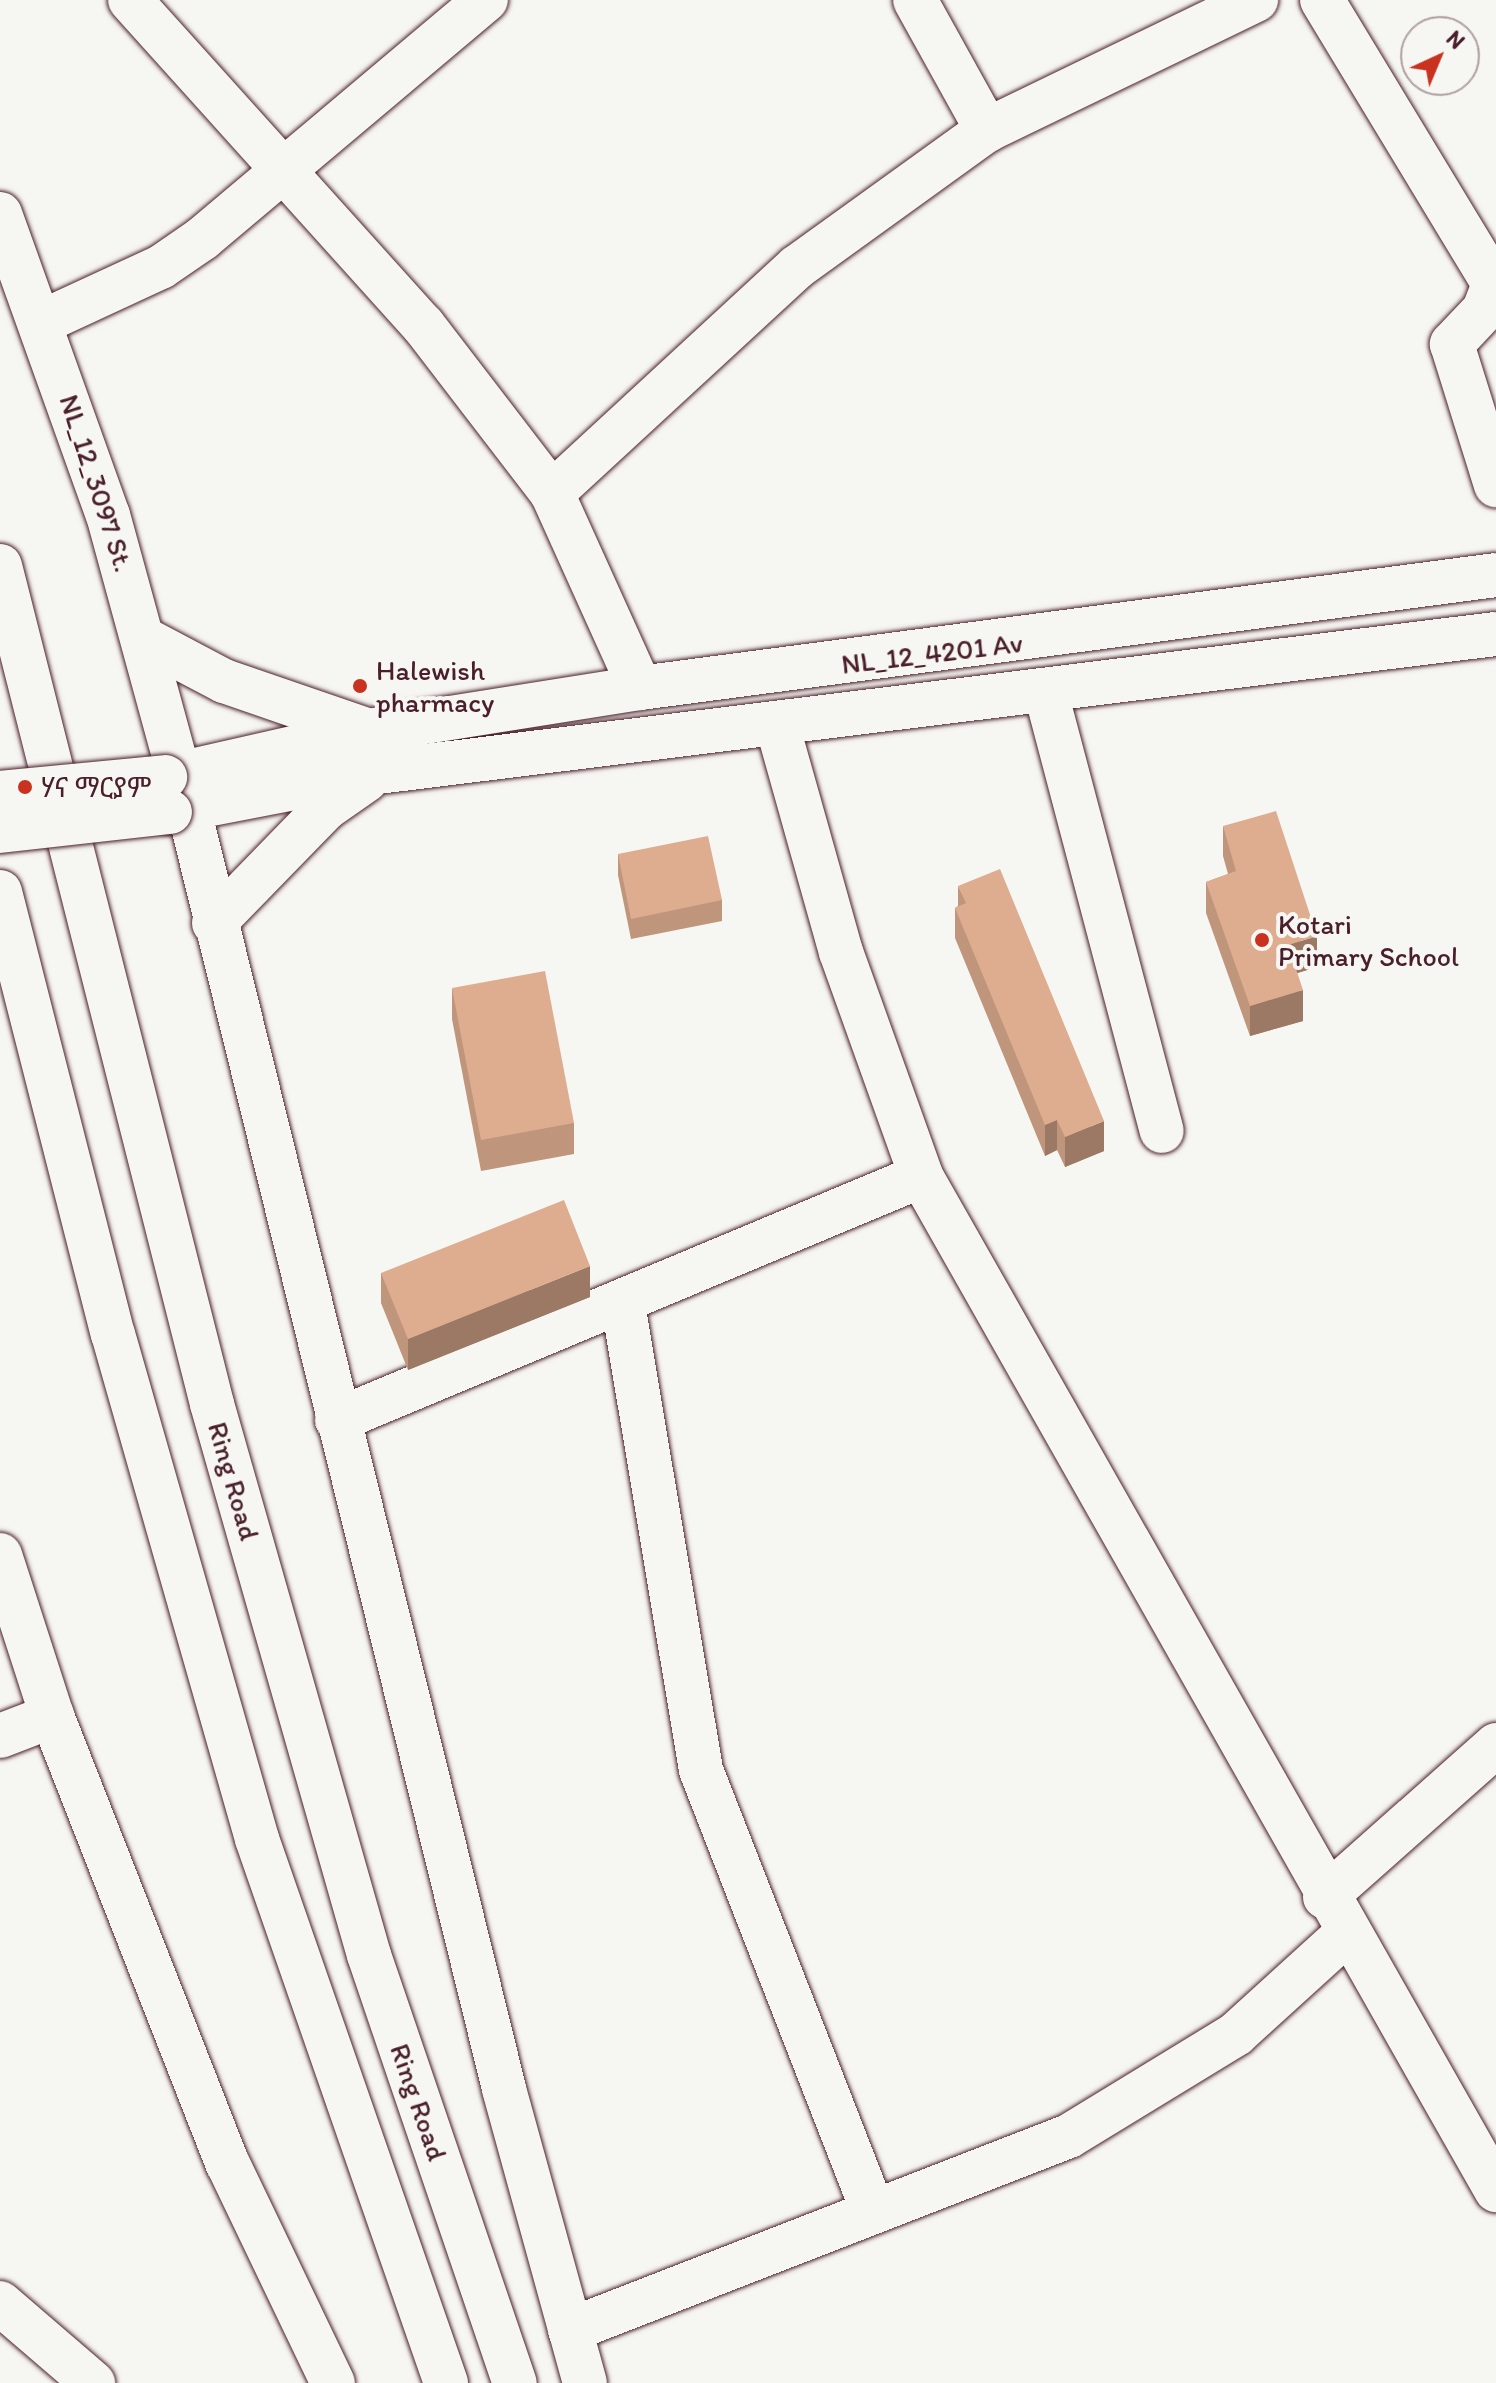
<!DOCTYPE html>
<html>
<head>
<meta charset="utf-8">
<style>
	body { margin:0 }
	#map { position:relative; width:1496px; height:2383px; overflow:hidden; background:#f6f6f2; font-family:Itim,"Noto Sans Ethiopic",sans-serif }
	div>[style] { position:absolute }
	.roads { filter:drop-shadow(0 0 2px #4a1f2b) drop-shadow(0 0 2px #4a1f2b) }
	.minor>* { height:44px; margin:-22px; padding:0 22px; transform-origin:22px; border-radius:22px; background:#f6f6f2 }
	.major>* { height:44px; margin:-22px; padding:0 22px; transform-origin:22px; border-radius:22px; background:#f6f6f2 }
	.highway>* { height:44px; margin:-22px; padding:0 22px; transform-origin:22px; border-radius:22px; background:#f6f6f2 }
	.bridges { filter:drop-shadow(0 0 2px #4a1f2b) drop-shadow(0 0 2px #4a1f2b) }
	.major-bridge>* { height:44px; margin:-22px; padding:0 22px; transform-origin:22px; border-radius:22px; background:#f6f6f2 }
	.wall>* { inset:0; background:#bf957c }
	.shaded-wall>* { inset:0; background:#9b7965 }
	.building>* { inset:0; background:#dead90 }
	.dots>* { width:22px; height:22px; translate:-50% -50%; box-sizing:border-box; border:4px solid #f6f6f2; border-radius:50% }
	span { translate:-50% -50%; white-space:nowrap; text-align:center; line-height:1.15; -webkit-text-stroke:8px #f6f6f2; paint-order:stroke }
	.street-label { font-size:28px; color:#4a1f2b }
	.poi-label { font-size:28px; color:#4a1f2b }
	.left { translate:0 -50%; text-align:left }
	.north { position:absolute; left:1400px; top:16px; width:80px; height:80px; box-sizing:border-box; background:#f6f6f2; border:2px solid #b1a0a2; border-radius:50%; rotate:44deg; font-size:22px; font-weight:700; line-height:32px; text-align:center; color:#4a1f2b }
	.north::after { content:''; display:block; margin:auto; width:28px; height:36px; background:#c8321e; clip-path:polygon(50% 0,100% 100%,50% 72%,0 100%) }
</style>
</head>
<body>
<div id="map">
	<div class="roads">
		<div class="minor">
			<i style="left:130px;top:0;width:438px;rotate:48deg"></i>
			<i style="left:423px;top:325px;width:212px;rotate:52.5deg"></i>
			<i style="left:552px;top:493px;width:214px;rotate:65.7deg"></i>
			<i style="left:915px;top:0;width:149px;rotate:61deg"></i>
			<i style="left:1322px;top:0;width:332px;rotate:58.8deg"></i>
			<i style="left:1494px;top:284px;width:28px;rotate:111deg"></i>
			<i style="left:1484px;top:310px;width:47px;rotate:133.3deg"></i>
			<i style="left:1452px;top:344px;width:148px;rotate:72.7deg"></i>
			<i style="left:44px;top:321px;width:129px;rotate:-24.8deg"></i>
			<i style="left:161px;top:267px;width:51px;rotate:-34.6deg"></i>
			<i style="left:203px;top:238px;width:370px;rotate:-40.1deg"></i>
			<i style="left:552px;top:493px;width:333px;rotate:-42.7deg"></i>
			<i style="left:797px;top:267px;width:234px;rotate:-35.8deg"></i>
			<i style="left:987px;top:130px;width:299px;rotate:-25.8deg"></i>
			<i style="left:1046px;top:693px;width:453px;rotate:75.2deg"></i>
			<i style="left:778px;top:728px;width:233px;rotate:74.3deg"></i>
			<i style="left:841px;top:952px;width:238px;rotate:70.3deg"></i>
			<i style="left:921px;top:1176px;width:1166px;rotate:60.44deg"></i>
			<i style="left:189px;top:810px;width:1317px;rotate:76.16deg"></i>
			<i style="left:504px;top:2089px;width:305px;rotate:74.6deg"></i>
			<i style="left:623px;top:1304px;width:472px;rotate:80.5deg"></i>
			<i style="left:701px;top:1770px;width:470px;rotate:68.7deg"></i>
			<i style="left:337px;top:1420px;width:633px;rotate:-22.68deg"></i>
			<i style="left:0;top:1555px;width:169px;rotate:72.1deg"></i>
			<i style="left:52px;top:1716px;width:481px;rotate:68.6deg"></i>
			<i style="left:228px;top:2164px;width:243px;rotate:64.4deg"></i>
			<i style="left:0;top:1736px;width:56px;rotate:-21deg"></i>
			<i style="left:1325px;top:1897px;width:229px;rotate:-41.6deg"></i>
			<i style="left:0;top:2303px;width:123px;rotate:40.7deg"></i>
			<i style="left:570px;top:2330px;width:535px;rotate:-21.24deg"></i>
			<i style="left:1069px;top:2136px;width:196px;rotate:-31.4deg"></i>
			<i style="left:1236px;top:2034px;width:149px;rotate:-42.3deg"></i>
		</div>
		<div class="major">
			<i style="left:0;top:214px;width:320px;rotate:70.3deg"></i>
			<i style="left:108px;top:515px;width:295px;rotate:74.7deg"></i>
			<i style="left:148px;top:641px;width:86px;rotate:27.8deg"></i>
			<i style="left:224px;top:681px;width:150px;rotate:19deg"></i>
			<i style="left:165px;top:777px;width:208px;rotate:-12.8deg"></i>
			<i style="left:368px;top:731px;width:275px;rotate:-9deg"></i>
			<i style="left:640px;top:688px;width:863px;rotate:-7.52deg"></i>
			<i style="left:170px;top:812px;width:212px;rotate:-10.9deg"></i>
			<i style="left:378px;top:772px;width:1126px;rotate:-7.04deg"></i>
			<i style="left:214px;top:923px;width:161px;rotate:-45.8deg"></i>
			<i style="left:326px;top:808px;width:49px;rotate:-35deg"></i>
		</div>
		<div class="highway">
			<i style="left:0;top:566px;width:864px;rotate:75.8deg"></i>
			<i style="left:212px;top:1404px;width:573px;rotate:74.1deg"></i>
			<i style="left:369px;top:1955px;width:452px;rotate:71.2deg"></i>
			<i style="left:0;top:892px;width:456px;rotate:75.7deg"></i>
			<i style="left:113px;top:1334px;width:525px;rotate:74.08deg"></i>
			<i style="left:257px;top:1839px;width:576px;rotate:70.84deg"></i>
		</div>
	</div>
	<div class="bridges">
		<div class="major-bridge">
			<i style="left:0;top:793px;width:166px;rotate:-5.5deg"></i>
			<i style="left:0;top:831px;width:171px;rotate:-6.4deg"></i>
		</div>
	</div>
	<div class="wall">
		<i style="clip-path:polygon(1223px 826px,1317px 967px,1297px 973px,1303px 1021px,1250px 1036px,1206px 913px,1206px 882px,1228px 874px,1223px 856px)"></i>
		<i style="clip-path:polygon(618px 854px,722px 900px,722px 921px,631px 939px,618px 875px)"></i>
		<i style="clip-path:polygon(958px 886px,1104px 1151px,1065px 1167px,1057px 1150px,1045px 1156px,955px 938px,955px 908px,958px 906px)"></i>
		<i style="clip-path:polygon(452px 988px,574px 1123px,574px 1154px,481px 1171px,452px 1019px)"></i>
		<i style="clip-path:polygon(381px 1273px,590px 1297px,408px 1370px,381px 1303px)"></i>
	</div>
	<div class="shaded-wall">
		<i style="clip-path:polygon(1317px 936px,1317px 967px,1288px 976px,1288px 945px)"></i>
		<i style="clip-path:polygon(1303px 990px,1303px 1021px,1250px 1036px,1250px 1006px)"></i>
		<i style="clip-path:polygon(1057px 1120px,1057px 1150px,1045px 1156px,1045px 1125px)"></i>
		<i style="clip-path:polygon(1104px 1121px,1104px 1151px,1065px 1167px,1065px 1137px)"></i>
		<i style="clip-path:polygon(590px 1266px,590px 1297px,408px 1370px,408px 1339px)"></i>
	</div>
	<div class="building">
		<i style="clip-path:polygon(1276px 811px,1317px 936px,1288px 945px,1303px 990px,1250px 1006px,1206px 882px,1236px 871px,1223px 826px)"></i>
		<i style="clip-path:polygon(708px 836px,722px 900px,631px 919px,618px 854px)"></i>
		<i style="clip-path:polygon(1000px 869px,1104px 1121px,1065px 1137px,1057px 1120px,1045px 1125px,955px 908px,966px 903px,958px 886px)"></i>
		<i style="clip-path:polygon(545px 971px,574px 1123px,481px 1140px,452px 988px)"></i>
		<i style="clip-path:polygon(564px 1200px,590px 1266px,408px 1339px,381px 1273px)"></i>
	</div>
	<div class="dots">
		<i style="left:360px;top:686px;background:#c8321e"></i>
		<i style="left:25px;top:787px;background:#c8321e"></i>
		<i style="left:1262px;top:940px;background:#c8321e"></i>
	</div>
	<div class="street-label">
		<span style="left:97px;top:483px;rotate:72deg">NL_12_3097 St.</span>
		<span style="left:932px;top:653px;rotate:-7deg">NL_12_4201 Av</span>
		<span style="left:234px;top:1481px;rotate:74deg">Ring Road</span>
		<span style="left:419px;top:2102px;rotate:71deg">Ring Road</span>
	</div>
	<div class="poi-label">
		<span class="left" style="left:376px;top:686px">Halewish<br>pharmacy</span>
		<span class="left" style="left:41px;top:787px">ሃና ማርያም</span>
		<span class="left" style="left:1278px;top:940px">Kotari<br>Primary School</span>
	</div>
	<div class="north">N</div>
</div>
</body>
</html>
